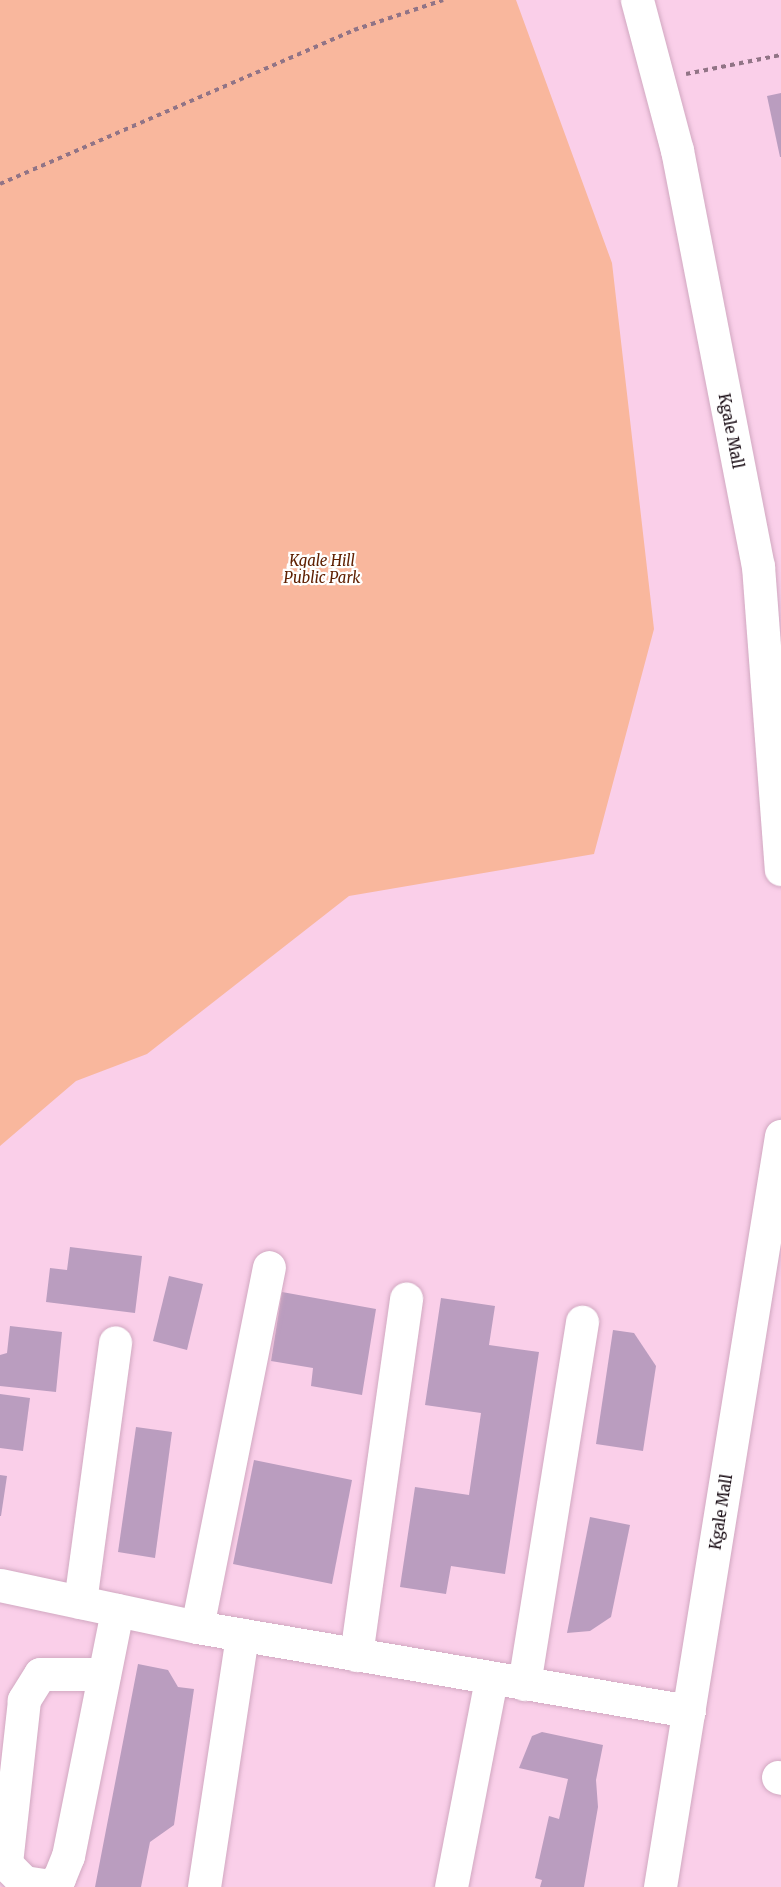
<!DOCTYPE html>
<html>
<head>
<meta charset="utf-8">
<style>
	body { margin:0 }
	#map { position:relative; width:781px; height:1887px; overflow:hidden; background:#facfe9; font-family:Merriweather,serif }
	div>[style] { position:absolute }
	.green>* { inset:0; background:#f9b79d }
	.building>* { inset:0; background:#ba9dbf }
	.path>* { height:4px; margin-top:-2px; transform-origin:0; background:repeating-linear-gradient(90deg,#917486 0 4.5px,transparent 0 9px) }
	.roads { filter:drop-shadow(0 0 2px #d1a8c1) drop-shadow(0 0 2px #d1a8c1) }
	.minor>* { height:33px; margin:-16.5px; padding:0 16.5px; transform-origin:16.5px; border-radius:16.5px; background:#fff }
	span { translate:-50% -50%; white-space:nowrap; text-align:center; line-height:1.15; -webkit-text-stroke:4.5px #fff; paint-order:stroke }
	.street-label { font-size:15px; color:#14070f }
	.park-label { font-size:15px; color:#602103; font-style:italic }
</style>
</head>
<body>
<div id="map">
	<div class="green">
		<i style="clip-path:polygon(0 0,516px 0,612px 263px,654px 629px,594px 854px,349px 896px,147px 1054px,76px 1081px,0 1146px)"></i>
	</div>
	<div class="building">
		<i style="clip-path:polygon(781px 93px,781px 157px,780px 157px,767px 96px)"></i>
		<i style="clip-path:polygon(70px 1247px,142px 1256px,135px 1313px,46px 1302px,50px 1268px,67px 1270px)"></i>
		<i style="clip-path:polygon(169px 1276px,203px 1284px,187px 1350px,153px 1341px)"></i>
		<i style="clip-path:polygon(282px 1292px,376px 1309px,362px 1395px,311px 1386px,313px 1368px,271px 1361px)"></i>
		<i style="clip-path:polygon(441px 1298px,495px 1306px,489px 1345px,539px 1352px,505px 1574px,451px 1566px,446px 1594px,400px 1587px,415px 1487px,469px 1495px,481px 1413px,425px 1405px)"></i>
		<i style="clip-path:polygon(10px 1326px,62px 1332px,56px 1392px,0 1386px,0 1355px,7px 1353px)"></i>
		<i style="clip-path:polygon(613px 1330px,634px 1333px,656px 1366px,643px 1451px,596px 1444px)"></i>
		<i style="clip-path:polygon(0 1394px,30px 1398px,23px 1451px,0 1448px)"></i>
		<i style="clip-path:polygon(136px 1427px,172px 1432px,155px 1558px,118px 1552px)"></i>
		<i style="clip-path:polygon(254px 1460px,352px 1480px,332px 1584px,233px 1564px)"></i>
		<i style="clip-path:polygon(0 1475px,7px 1476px,1px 1516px,0 1516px)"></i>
		<i style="clip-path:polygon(590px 1517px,630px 1525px,611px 1617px,590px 1631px,567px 1633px)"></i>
		<i style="clip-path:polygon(138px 1664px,168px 1670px,178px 1687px,194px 1689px,174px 1825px,150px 1842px,141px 1887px,95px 1887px)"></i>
		<i style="clip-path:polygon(542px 1732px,603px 1745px,596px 1780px,598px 1807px,584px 1887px,540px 1887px,542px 1880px,535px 1878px,549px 1816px,559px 1819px,568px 1779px,519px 1768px,532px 1736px)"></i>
	</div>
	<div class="path">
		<i style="left:686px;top:74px;width:97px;rotate:-11.3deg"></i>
		<i style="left:0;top:184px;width:386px;rotate:-23.5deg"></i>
		<i style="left:354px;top:30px;width:94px;rotate:-18.6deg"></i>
	</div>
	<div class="roads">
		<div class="minor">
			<i style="left:637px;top:0;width:155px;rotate:75.1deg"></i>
			<i style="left:677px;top:150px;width:424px;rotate:79deg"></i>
			<i style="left:758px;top:566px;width:304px;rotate:85.7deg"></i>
			<i style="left:0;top:1585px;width:201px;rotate:12deg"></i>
			<i style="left:197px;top:1627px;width:499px;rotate:9.7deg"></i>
			<i style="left:80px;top:1602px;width:262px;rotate:-82.3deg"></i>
			<i style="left:197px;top:1627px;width:367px;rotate:-78.7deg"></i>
			<i style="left:356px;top:1655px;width:360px;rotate:-82deg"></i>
			<i style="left:104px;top:1674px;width:64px;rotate:180deg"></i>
			<i style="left:40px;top:1674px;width:31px;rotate:122deg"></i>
			<i style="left:24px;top:1700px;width:165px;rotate:96.3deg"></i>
			<i style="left:6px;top:1864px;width:25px;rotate:45deg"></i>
			<i style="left:24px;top:1882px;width:25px;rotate:9deg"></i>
			<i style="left:49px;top:1886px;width:13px;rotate:-39deg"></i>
			<i style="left:59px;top:1878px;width:24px;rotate:-68deg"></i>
			<i style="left:68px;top:1856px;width:251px;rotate:-78.7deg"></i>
			<i style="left:524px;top:1684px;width:367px;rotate:-80.9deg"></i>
			<i style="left:778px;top:1777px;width:3px;rotate:18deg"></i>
			<i style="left:204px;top:1887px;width:255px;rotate:-81.4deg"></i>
			<i style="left:451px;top:1887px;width:212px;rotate:-79.1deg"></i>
			<i style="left:660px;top:1887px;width:761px;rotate:-80.85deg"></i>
		</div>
	</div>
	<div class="street-label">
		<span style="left:731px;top:431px;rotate:79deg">Kgale Mall</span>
		<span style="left:721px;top:1512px;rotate:-81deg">Kgale Mall</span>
	</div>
	<div class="park-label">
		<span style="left:322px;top:569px">Kgale Hill<br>Public Park</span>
	</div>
</div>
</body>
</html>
